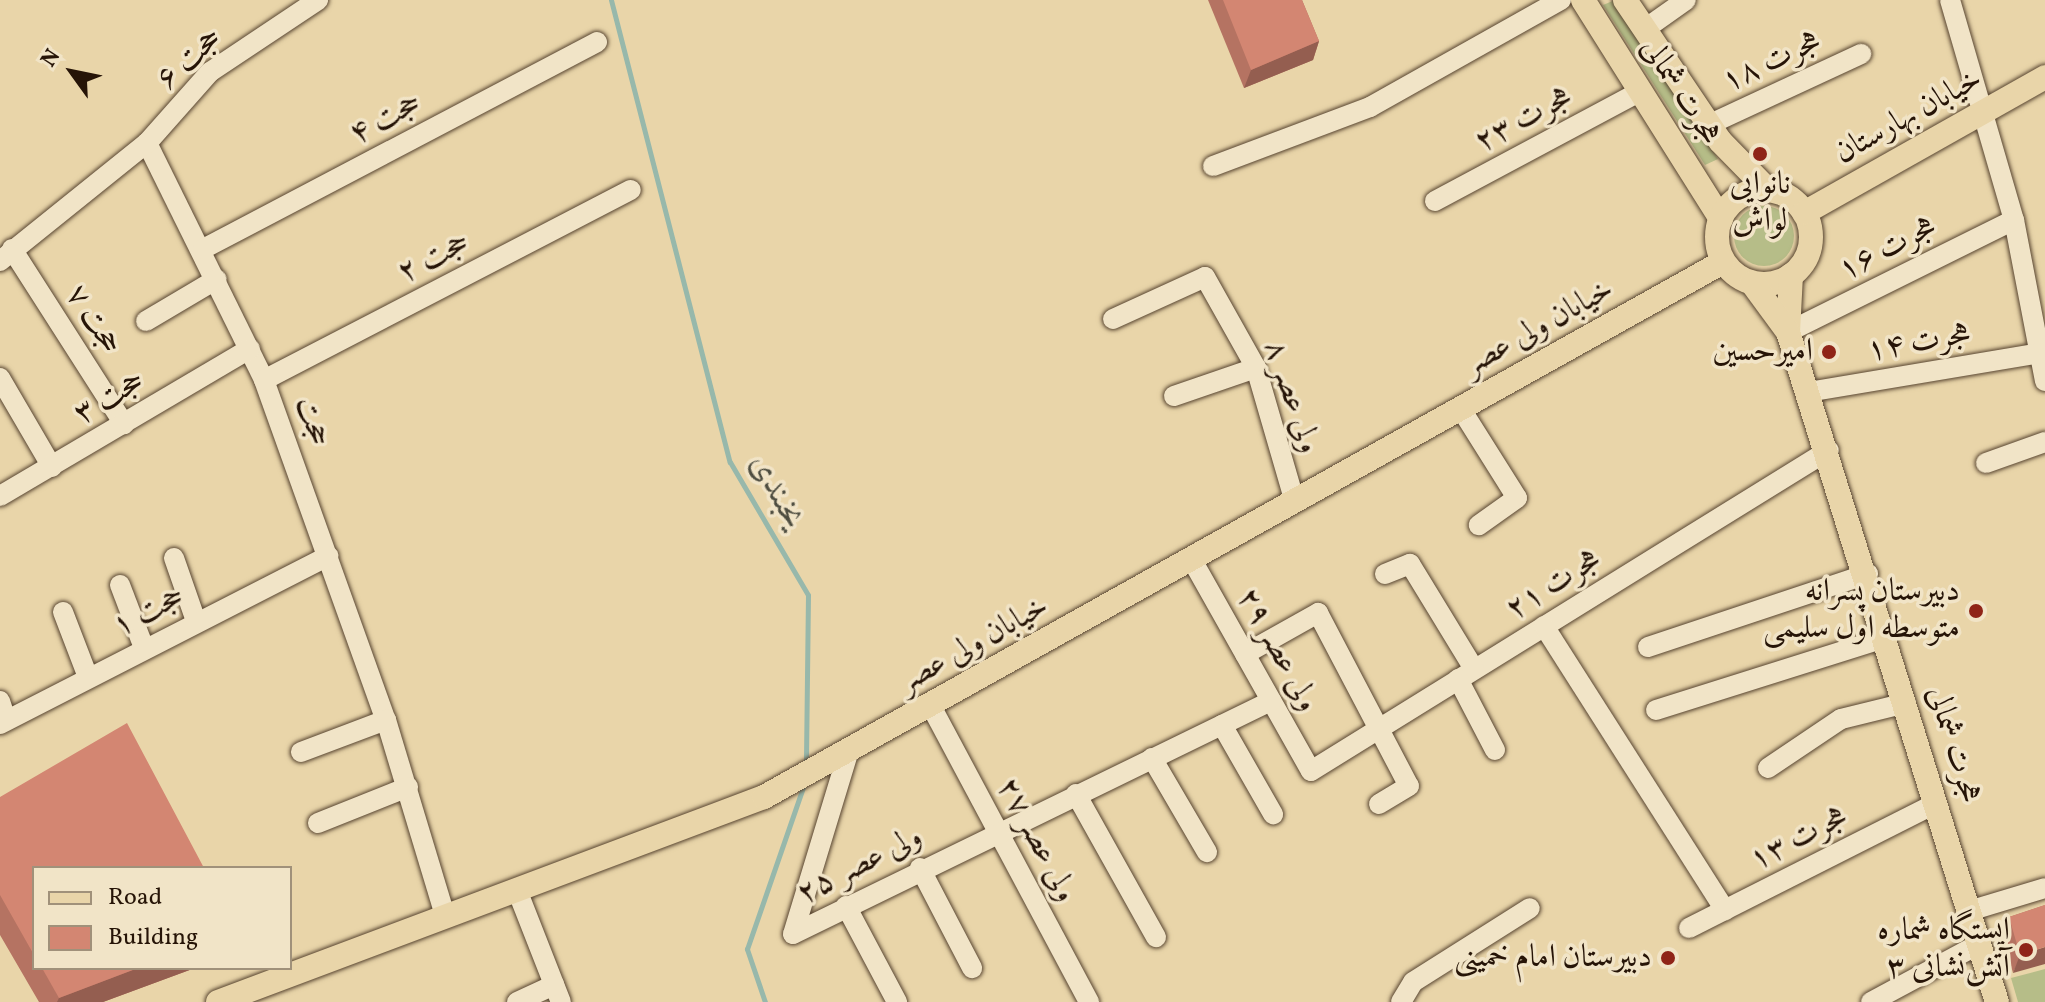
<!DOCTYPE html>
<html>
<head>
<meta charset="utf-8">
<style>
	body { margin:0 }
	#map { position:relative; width:2045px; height:1002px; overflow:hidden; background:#e9d5a9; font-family:Vollkorn,Amiri,serif }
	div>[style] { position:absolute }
	.green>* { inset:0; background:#b6bd88 }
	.round { border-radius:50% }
	.stream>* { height:5px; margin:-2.5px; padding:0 2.5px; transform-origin:2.5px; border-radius:2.5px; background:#97b8ab }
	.roads { filter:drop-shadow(0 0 2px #574430) drop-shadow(0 0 2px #574430) }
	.minor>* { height:20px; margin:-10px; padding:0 10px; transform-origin:10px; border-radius:10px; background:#f1e4c7 }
	.major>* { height:24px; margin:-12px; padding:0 12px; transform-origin:12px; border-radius:12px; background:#e9d5a9 }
	.major>.ring { margin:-12px; padding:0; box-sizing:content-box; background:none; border:24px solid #e9d5a9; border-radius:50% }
	.wall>* { inset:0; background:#b57362 }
	.shaded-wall>* { inset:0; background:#945e50 }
	.building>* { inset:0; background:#d38672 }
	.dots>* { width:22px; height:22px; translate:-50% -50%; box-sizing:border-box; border:4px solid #f1e4c7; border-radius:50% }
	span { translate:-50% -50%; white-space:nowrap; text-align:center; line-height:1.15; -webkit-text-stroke:7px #f1e4c7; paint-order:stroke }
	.street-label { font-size:32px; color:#261407 }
	.poi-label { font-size:32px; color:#261407 }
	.right { translate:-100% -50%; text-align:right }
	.water-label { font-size:34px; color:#4e4d40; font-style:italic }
	.legend { position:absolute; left:32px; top:866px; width:260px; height:104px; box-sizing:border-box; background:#f1e4c7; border:2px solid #a0917a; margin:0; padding:10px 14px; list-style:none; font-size:24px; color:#261407 }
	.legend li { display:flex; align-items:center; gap:16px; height:40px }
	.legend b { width:40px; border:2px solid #a0917a }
	.north { position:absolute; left:32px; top:32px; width:80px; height:80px; -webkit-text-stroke:6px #f1e4c7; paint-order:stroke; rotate:303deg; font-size:22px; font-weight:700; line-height:32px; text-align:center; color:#261407 }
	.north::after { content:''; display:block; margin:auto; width:28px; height:36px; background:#261407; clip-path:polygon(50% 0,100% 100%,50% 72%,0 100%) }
</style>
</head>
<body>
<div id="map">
	<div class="green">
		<i style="clip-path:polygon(1615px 0,1718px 159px,1705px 165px,1603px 5px)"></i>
		<i class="round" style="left:1734px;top:206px;width:60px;height:60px"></i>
		<i style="clip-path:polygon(2045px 969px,2045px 1002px,2018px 1002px,2011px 978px)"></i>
	</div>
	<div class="stream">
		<i style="left:611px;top:0;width:477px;rotate:75.6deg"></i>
		<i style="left:730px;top:462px;width:154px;rotate:59.6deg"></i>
		<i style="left:808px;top:595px;width:168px;rotate:90.7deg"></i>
		<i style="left:765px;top:1002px;width:56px;rotate:-108.8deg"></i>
		<i style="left:747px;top:949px;width:175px;rotate:-70.9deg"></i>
	</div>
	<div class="roads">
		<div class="minor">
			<i style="left:1950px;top:0;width:229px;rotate:73.8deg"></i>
			<i style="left:2014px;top:220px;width:164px;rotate:79.1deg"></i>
			<i style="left:1645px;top:29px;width:50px;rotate:-35.3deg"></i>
			<i style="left:1708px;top:125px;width:169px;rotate:-24.9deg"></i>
			<i style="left:147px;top:143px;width:264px;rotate:63.7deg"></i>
			<i style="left:264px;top:380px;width:361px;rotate:70.3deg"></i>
			<i style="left:386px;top:720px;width:204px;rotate:73.2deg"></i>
			<i style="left:1213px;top:166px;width:168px;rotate:-20.6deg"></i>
			<i style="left:1370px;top:107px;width:219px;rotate:-29.3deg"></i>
			<i style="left:1435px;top:201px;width:234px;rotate:-28.1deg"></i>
			<i style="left:12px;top:249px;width:208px;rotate:57.4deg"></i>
			<i style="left:203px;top:249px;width:445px;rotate:-27.7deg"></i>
			<i style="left:0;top:261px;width:189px;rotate:-38.8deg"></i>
			<i style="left:147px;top:143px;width:95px;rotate:-48.4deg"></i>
			<i style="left:210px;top:72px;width:130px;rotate:-33.7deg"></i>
			<i style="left:1113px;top:319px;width:101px;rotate:-24.5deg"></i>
			<i style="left:1205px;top:277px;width:104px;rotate:60.7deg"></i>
			<i style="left:1256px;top:368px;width:140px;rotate:73.8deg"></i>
			<i style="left:146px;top:321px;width:82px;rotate:-30.6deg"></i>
			<i style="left:1788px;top:332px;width:252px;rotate:-26.4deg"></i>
			<i style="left:0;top:378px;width:103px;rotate:59.7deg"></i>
			<i style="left:264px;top:380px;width:413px;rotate:-27.4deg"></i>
			<i style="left:1808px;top:392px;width:235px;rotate:-9.5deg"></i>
			<i style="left:1174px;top:396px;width:87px;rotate:-18.9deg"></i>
			<i style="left:1461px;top:409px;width:105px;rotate:57.8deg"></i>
			<i style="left:1517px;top:498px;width:47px;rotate:144.6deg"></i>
			<i style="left:1986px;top:463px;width:63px;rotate:-19.6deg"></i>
			<i style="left:0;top:496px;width:290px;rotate:-30.5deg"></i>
			<i style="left:174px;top:558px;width:67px;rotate:70.8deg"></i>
			<i style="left:1192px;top:560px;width:242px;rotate:60.6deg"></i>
			<i style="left:1311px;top:771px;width:609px;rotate:-31.79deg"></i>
			<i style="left:1385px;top:574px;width:27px;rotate:-22deg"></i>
			<i style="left:1410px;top:564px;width:123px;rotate:58.6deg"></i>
			<i style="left:120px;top:585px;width:67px;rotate:69.1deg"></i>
			<i style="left:63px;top:612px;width:70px;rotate:69deg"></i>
			<i style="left:1544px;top:626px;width:337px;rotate:57.5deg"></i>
			<i style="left:1648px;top:647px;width:232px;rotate:-18.4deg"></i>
			<i style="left:1245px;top:654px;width:84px;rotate:-29.3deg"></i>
			<i style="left:1318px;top:613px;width:195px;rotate:62.3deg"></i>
			<i style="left:1409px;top:786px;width:35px;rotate:149deg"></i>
			<i style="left:1458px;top:679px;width:80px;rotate:62.5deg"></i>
			<i style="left:0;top:701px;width:20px;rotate:72deg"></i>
			<i style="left:931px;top:706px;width:336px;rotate:61.9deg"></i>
			<i style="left:1656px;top:710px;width:242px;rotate:-17.5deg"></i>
			<i style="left:0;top:724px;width:369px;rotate:-27.1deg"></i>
			<i style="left:1222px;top:725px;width:103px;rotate:60.2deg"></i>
			<i style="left:849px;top:750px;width:192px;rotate:106.9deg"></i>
			<i style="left:793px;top:934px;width:532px;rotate:-25.99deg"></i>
			<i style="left:301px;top:752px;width:91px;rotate:-20.6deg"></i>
			<i style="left:1152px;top:758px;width:109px;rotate:59.7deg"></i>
			<i style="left:1768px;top:768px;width:88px;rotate:-33.9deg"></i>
			<i style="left:1841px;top:719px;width:67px;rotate:-13.8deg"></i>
			<i style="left:1076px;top:794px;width:164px;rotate:60.8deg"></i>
			<i style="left:318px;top:823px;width:97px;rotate:-21.8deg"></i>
			<i style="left:920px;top:868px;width:113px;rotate:62.5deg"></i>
			<i style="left:517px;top:890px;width:120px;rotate:68.6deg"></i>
			<i style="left:846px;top:906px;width:109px;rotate:62deg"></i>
			<i style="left:1969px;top:911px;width:79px;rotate:-16.8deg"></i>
			<i style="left:1689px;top:928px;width:277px;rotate:-26.8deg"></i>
			<i style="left:517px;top:1002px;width:41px;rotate:-24.7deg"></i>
			<i style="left:1401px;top:1002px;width:23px;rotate:-59deg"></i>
			<i style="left:1413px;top:982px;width:138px;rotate:-32.3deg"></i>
			<i style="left:1871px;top:1002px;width:123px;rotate:-28.2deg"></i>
		</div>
		<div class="major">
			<i style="left:1583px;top:0;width:259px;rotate:57.8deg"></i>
			<i style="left:1625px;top:0;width:170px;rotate:56deg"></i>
			<i style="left:1720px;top:141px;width:69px;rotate:45.6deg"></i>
			<i class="ring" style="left:1717px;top:190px;width:70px;height:70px"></i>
			<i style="left:1804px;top:213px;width:277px;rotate:-29.4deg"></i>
			<i style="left:1791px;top:275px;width:57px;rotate:93deg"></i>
			<i style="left:1788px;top:332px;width:702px;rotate:72.68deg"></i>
			<i style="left:1752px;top:283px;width:61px;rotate:53.7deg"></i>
			<i style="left:218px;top:1002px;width:583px;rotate:-20.58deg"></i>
			<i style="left:764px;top:797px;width:1098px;rotate:-29.16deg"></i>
		</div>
	</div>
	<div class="wall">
		<i style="clip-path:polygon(1208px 0,1302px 0,1319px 41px,1313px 60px,1244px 88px)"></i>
		<i style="clip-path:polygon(0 797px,34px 868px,34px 968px,195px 968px,103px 1002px,39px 1002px,0 935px)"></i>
		<i style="clip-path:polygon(2045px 905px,2013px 973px,2003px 936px,2009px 917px)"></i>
	</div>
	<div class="shaded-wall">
		<i style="clip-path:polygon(1319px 41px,1313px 60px,1244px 88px,1251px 70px)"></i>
		<i style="clip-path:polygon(2045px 947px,2045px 964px,2013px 973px,2020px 955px)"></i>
		<i style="clip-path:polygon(138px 968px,195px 968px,103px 1002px,57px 1002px,59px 998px)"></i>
	</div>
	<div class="building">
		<i style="clip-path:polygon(1223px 0,1302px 0,1319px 41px,1251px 70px)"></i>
		<i style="clip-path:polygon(127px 723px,204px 868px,34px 868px,34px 955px,0 895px,0 797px)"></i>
		<i style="clip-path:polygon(2045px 905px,2045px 947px,2020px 955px,2009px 917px)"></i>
		<i style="clip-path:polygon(42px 968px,138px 968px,59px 998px)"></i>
	</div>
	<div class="dots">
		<i style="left:1760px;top:154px;background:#8f2418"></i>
		<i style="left:1829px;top:352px;background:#8f2418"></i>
		<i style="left:1976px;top:611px;background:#8f2418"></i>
		<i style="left:2026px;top:950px;background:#8f2418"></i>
		<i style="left:1668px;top:958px;background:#8f2418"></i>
	</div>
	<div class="street-label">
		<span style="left:190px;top:59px;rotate:-42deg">حجت ۶</span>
		<span style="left:1772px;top:62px;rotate:-25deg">هجرت ۱۸</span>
		<span style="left:1680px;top:92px;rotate:57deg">هجرت شمالی</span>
		<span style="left:1909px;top:117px;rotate:-29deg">خیابان بهارستان</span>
		<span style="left:386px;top:119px;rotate:-28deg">حجت ۴</span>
		<span style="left:1524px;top:120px;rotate:-28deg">هجرت ۲۳</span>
		<span style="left:1888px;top:249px;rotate:-27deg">هجرت ۱۶</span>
		<span style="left:434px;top:258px;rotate:-27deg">حجت ۲</span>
		<span style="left:93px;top:320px;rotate:57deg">حجت ۷</span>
		<span style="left:1539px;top:328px;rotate:-29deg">خیابان ولی عصر</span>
		<span style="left:1919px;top:343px;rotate:-10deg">هجرت ۱۴</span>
		<span style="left:1291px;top:397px;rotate:71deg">ولی عصر ۸</span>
		<span style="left:110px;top:398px;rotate:-31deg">حجت ۳</span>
		<span style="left:312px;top:422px;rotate:70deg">حجت</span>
		<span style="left:1554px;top:585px;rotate:-32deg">هجرت ۲۱</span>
		<span style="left:149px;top:612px;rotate:-27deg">حجت ۱</span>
		<span style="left:974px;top:645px;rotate:-29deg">خیابان ولی عصر</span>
		<span style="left:1277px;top:650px;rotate:61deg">ولی عصر ۲۹</span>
		<span style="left:1953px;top:745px;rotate:73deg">هجرت شمالی</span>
		<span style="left:1799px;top:839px;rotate:-27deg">هجرت ۱۳</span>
		<span style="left:1036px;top:840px;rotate:62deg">ولی عصر ۲۷</span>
		<span style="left:860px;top:866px;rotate:-27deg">ولی عصر ۲۵</span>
	</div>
	<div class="poi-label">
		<span style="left:1760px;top:204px">نانوایی<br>لواش</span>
		<span class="right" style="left:1813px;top:352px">امیرحسین</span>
		<span class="right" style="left:1960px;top:611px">دبیرستان پسرانه<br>متوسطه اول سلیمی</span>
		<span class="right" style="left:2010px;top:950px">ایستگاه شماره<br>۳ آتش‌نشانی</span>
		<span class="right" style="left:1652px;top:958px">دبیرستان امام خمینی</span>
	</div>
	<div class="water-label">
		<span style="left:777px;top:492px;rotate:61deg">یخبندی</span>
	</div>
	<ul class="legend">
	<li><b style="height:10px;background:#e9d5a9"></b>Road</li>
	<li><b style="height:22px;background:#d38672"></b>Building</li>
	</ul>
	<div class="north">N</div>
</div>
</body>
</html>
